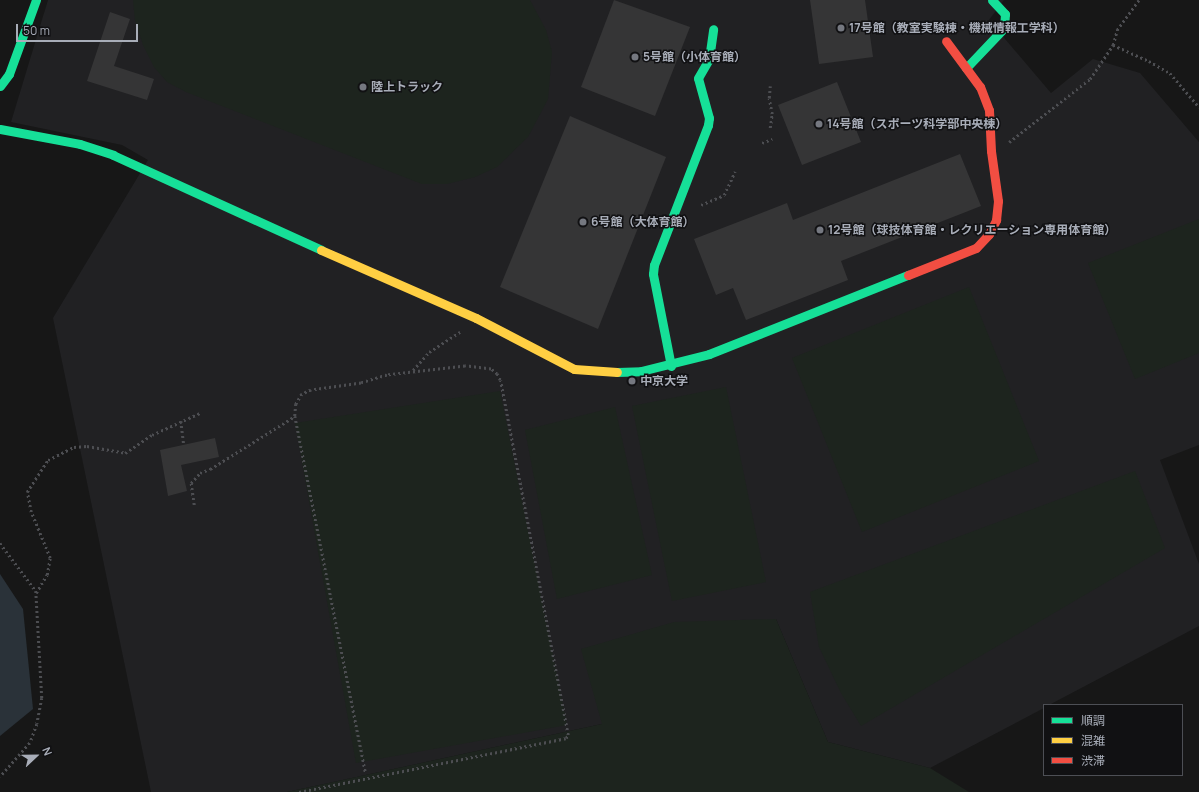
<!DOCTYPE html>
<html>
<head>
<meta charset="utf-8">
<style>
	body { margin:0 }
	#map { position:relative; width:1199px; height:792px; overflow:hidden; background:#171717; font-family:Manrope,"Noto Sans JP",sans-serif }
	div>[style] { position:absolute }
	.built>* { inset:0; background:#212123 }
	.green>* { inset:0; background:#1d241e }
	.water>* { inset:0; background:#2a3239 }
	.building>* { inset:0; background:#353536 }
	.path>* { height:2.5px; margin-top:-1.25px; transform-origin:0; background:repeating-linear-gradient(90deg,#4d4e52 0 2px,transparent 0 5px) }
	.fast>* { height:9px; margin:-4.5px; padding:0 4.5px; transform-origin:4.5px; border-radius:4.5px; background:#16e098 }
	.slow>* { height:9px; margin:-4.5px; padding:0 4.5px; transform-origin:4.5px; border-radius:4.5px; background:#ffcf43 }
	.jam>* { height:9px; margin:-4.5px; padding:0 4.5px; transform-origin:4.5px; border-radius:4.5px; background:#f24e42 }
	.dots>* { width:11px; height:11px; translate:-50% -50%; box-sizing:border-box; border:2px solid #111113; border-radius:50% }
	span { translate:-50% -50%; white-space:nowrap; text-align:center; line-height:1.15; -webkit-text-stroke:3px #111113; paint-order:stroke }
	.poi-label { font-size:12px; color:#a8adb8; font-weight:700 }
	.left { translate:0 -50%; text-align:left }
	.legend { position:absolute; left:1043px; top:704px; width:140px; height:72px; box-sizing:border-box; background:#111113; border:1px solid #4d4f55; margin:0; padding:5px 7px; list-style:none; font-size:12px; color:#a8adb8 }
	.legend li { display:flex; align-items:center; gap:8px; height:20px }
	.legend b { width:20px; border:1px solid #4d4f55 }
	.north { position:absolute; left:16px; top:736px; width:40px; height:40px; -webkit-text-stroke:3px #111113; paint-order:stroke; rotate:68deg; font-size:11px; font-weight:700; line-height:16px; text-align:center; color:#a8adb8 }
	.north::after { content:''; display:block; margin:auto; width:14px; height:18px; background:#a8adb8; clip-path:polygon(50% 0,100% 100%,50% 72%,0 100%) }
	.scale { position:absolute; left:16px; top:24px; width:122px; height:18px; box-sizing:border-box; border:2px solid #a8adb8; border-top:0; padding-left:5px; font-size:12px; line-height:14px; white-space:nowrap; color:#a8adb8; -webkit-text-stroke:3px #111113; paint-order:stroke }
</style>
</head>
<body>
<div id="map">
	<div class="built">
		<i style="clip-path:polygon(48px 0,1004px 0,989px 20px,1051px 93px,1093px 59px,1140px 73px,1199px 142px,1199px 445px,1160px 460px,1199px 564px,1199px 626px,1049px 705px,1044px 705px,1044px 708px,930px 768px,828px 742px,776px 619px,602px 724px,287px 792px,151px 792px,53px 318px,148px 160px,122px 145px,11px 122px)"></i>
	</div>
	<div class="green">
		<i style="clip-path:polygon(133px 0,530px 0,546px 30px,552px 52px,548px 99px,528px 137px,497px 167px,475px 177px,447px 184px,422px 184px,186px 92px,167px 82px,154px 67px,143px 45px,135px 20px)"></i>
		<i style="clip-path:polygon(1199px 219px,1199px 353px,1135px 379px,1088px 263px)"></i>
		<i style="clip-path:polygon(969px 287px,1039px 461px,862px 532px,792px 358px)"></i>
		<i style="clip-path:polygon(726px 387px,766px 582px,672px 601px,632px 406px)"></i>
		<i style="clip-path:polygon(500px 391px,567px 725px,356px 763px,295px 423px)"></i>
		<i style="clip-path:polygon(615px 407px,652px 575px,557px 599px,525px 430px)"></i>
		<i style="clip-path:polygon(1135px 471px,1165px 548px,861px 726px,841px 693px,819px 647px,810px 592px)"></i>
		<i style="clip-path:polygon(776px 619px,828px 742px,930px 768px,969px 792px,287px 792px,602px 724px,581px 649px,674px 622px)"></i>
	</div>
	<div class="water">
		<i style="clip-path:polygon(0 574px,23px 609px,33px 709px,0 736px)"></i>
	</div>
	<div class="building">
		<i style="clip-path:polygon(614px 0,690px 27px,655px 116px,581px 87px)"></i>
		<i style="clip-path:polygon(810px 0,865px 0,873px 57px,819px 64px)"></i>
		<i style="clip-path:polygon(110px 12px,130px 19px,114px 66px,154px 79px,147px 100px,87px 81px)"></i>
		<i style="clip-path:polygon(837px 82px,861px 142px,802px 165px,778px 105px)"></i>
		<i style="clip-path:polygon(570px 116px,666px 157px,598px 329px,500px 287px)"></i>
		<i style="clip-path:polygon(960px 154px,981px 206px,841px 261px,848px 280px,746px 320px,733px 288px,716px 295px,694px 239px,787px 203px,793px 220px)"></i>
		<i style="clip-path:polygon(215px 438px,219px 457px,181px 465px,187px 491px,168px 496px,160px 450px)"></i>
	</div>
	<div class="path">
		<i style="left:1113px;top:45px;width:16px;rotate:-75deg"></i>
		<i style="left:1117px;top:30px;width:37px;rotate:-54deg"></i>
		<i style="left:770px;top:128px;width:14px;rotate:-82deg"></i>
		<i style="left:772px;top:114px;width:16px;rotate:-101deg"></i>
		<i style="left:769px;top:98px;width:12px;rotate:-85deg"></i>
		<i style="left:1009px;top:142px;width:103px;rotate:-37.9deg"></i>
		<i style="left:1090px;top:79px;width:41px;rotate:-55.9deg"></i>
		<i style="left:1113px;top:45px;width:39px;rotate:24deg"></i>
		<i style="left:1149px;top:61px;width:24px;rotate:30deg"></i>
		<i style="left:1170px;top:73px;width:45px;rotate:49.5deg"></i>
		<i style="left:762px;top:143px;width:11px;rotate:-22deg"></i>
		<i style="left:701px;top:205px;width:25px;rotate:-23deg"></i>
		<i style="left:724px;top:195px;width:26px;rotate:-65deg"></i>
		<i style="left:413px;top:370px;width:24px;rotate:-48deg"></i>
		<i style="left:429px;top:352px;width:37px;rotate:-33deg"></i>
		<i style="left:181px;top:421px;width:23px;rotate:83deg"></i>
		<i style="left:194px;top:505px;width:22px;rotate:-98deg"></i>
		<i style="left:191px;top:483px;width:13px;rotate:-48deg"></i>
		<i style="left:200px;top:473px;width:11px;rotate:-22deg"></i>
		<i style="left:210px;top:469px;width:100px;rotate:-31.9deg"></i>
		<i style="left:0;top:543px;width:60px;rotate:53.1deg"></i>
		<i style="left:36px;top:591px;width:107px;rotate:86.8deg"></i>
		<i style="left:42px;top:698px;width:26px;rotate:101deg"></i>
		<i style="left:37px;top:724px;width:20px;rotate:110deg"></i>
		<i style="left:30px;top:743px;width:45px;rotate:131.4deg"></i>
		<i style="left:36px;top:593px;width:21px;rotate:-59deg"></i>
		<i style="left:47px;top:575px;width:17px;rotate:-80deg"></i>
		<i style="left:50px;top:558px;width:50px;rotate:-112.4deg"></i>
		<i style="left:31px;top:512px;width:20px;rotate:-101deg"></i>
		<i style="left:27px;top:492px;width:38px;rotate:-57deg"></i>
		<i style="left:48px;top:460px;width:29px;rotate:-27deg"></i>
		<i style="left:74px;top:447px;width:13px;rotate:-4deg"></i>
		<i style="left:87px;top:446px;width:39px;rotate:10deg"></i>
		<i style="left:125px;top:453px;width:32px;rotate:-34deg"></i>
		<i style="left:152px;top:435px;width:53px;rotate:-24.6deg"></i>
		<i style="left:299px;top:792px;width:272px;rotate:-11.4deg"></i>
		<i style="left:566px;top:738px;width:4px;rotate:-56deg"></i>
		<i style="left:568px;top:735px;width:361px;rotate:-100.8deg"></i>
		<i style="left:500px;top:380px;width:7px;rotate:-117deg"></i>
		<i style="left:497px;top:374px;width:8px;rotate:-140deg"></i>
		<i style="left:491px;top:369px;width:26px;rotate:-173deg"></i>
		<i style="left:465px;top:366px;width:79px;rotate:173.4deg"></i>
		<i style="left:387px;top:375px;width:27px;rotate:163deg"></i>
		<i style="left:361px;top:383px;width:50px;rotate:172deg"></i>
		<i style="left:311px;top:390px;width:10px;rotate:156deg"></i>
		<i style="left:302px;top:394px;width:12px;rotate:121deg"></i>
		<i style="left:296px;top:404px;width:12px;rotate:95deg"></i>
		<i style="left:295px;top:416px;width:364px;rotate:78.8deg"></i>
	</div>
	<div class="fast">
		<i style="left:966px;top:68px;width:55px;rotate:-46.5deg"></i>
		<i style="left:1004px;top:28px;width:14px;rotate:-86deg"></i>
		<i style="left:1005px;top:14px;width:19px;rotate:-133deg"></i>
		<i style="left:0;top:86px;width:15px;rotate:-53deg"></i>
		<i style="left:9px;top:74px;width:79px;rotate:-70deg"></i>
		<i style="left:0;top:129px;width:81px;rotate:10.6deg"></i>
		<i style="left:80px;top:144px;width:35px;rotate:18deg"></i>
		<i style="left:113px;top:155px;width:229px;rotate:24.5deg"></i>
		<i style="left:671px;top:366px;width:94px;rotate:-101.1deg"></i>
		<i style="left:653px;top:274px;width:9px;rotate:-84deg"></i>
		<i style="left:654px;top:265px;width:150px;rotate:-68.9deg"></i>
		<i style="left:708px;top:125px;width:7px;rotate:-82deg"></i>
		<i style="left:709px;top:118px;width:41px;rotate:-105.4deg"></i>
		<i style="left:698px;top:78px;width:22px;rotate:-60deg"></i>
		<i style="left:709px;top:59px;width:30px;rotate:-82deg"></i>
		<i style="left:617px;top:372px;width:24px;rotate:-2deg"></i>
		<i style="left:641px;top:371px;width:70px;rotate:-14deg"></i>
		<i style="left:709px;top:354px;width:214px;rotate:-21.7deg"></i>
	</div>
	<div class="slow">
		<i style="left:321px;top:250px;width:169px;rotate:23.7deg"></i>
		<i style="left:476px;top:318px;width:110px;rotate:27.5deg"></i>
		<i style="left:574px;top:369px;width:43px;rotate:4deg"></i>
	</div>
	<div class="jam">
		<i style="left:908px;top:275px;width:73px;rotate:-21.7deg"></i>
		<i style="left:976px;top:248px;width:19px;rotate:-47deg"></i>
		<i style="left:989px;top:234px;width:16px;rotate:-63deg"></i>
		<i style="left:996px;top:220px;width:19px;rotate:-84deg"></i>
		<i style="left:998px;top:201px;width:50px;rotate:-98deg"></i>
		<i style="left:991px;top:151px;width:41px;rotate:-92.8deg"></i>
		<i style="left:989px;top:110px;width:25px;rotate:-111deg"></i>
		<i style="left:980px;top:87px;width:57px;rotate:-126.5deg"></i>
	</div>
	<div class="dots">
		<i style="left:841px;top:28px;background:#757880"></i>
		<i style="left:635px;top:57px;background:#757880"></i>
		<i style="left:363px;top:87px;background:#757880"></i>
		<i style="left:819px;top:124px;background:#757880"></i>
		<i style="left:583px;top:222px;background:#757880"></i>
		<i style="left:820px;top:230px;background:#757880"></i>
		<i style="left:632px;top:381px;background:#757880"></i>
	</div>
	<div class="poi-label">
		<span class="left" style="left:849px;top:28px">17号館（教室実験棟・機械情報工学科）</span>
		<span class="left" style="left:643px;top:57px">5号館（小体育館）</span>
		<span class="left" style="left:371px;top:87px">陸上トラック</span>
		<span class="left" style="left:827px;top:124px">14号館（スポーツ科学部中央棟）</span>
		<span class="left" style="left:591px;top:222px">6号館（大体育館）</span>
		<span class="left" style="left:828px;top:230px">12号館（球技体育館・レクリエーション専用体育館）</span>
		<span class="left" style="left:640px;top:381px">中京大学</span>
	</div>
	<ul class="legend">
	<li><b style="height:5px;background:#16e098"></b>順調</li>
	<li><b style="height:5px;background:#ffcf43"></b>混雑</li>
	<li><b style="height:5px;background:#f24e42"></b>渋滞</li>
	</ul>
	<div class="north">N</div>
	<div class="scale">50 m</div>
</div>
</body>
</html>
